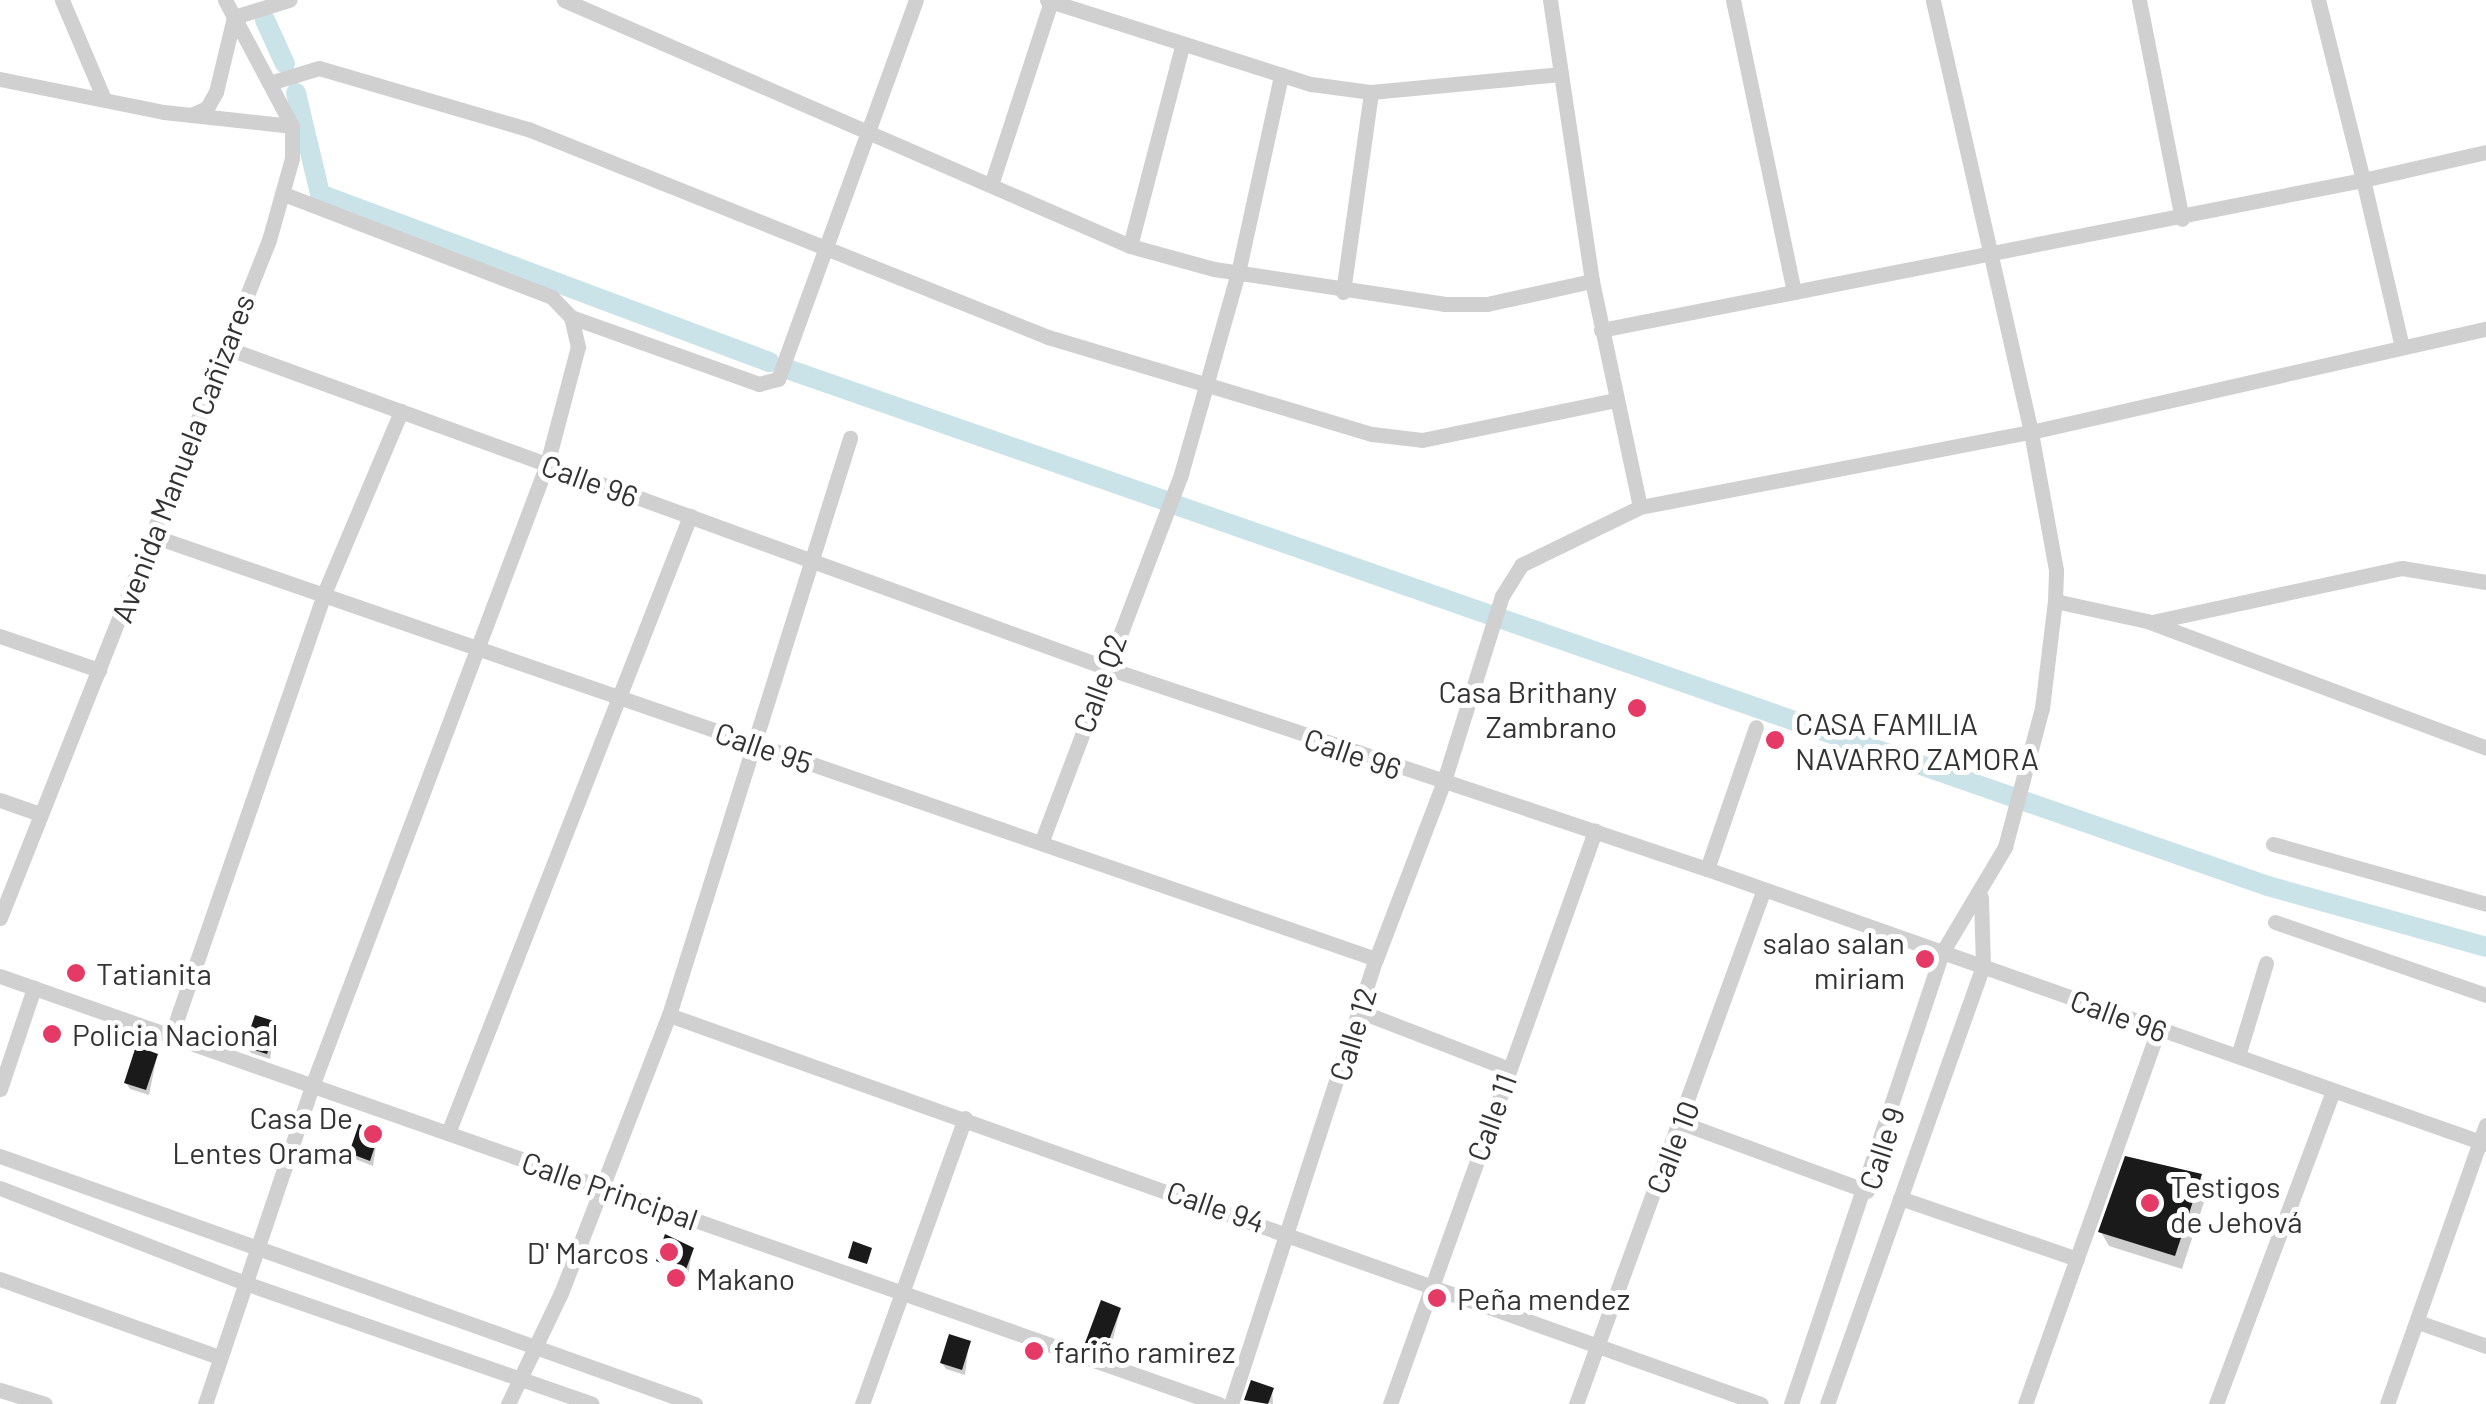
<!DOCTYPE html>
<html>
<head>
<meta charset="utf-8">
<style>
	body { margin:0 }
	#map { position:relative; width:2486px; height:1404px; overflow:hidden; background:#fff; font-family:Barlow,sans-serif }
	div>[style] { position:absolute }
	.shadow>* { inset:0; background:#0003 }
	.canal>* { height:20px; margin:-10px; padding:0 10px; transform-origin:10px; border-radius:10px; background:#c9e3e9 }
	.building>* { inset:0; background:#1a1a1a }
	.street>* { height:15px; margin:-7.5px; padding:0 7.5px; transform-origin:7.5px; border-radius:7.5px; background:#d0d0d0 }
	.dots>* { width:28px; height:28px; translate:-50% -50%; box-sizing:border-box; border:5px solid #fff; border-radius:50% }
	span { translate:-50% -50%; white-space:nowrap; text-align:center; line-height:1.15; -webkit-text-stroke:10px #fff; paint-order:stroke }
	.street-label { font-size:30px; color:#333 }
	.poi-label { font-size:30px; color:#333 }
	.right { translate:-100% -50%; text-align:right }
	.left { translate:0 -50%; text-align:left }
</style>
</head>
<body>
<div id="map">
	<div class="shadow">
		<i style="clip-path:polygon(275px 1024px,270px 1059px,251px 1053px,247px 1047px)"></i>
		<i style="clip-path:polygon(157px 1056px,149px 1095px,130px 1089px,126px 1083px)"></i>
		<i style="clip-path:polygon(378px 1133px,373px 1166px,355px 1159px,351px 1153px)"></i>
		<i style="clip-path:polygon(2200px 1176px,2208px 1190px,2182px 1269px,2109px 1246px,2101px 1232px)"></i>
		<i style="clip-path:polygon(692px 1250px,688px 1277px,658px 1261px)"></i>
		<i style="clip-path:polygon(1120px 1310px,1109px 1356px,1091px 1349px,1088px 1343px)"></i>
		<i style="clip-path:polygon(969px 1343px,965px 1375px,946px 1369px,942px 1363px)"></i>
		<i style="clip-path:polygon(1272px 1390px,1273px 1404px,1247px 1399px)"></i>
	</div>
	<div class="canal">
		<i style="left:265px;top:20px;width:48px;rotate:65.6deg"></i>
		<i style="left:296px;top:93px;width:104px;rotate:76.6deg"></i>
		<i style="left:320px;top:194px;width:480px;rotate:20.5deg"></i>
		<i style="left:790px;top:370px;width:396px;rotate:19.2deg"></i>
		<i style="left:1173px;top:504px;width:336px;rotate:19.3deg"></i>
		<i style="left:1502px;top:619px;width:811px;rotate:19.22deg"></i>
		<i style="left:2268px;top:886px;width:226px;rotate:15.6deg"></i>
	</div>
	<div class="building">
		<i style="clip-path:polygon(255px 1015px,277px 1022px,267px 1054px,244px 1047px)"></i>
		<i style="clip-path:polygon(45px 1022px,64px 1028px,59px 1045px,39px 1039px)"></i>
		<i style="clip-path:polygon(136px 1046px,158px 1054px,146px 1090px,124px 1083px)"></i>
		<i style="clip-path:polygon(359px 1124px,380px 1131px,370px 1161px,349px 1153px)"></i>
		<i style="clip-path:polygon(2125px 1156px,2202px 1174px,2175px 1256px,2098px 1232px)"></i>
		<i style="clip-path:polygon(665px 1234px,694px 1248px,685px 1272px,656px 1261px)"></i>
		<i style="clip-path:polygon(853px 1241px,872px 1248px,867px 1264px,848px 1258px)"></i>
		<i style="clip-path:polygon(1101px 1300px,1121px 1308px,1105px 1351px,1085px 1343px)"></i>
		<i style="clip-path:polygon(949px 1334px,971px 1341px,962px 1370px,940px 1363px)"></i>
		<i style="clip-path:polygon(1251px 1380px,1274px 1388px,1268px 1404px,1244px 1400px)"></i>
	</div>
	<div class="street">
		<i style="left:62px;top:0;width:108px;rotate:67deg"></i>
		<i style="left:564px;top:0;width:617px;rotate:23.49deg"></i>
		<i style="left:1130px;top:246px;width:87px;rotate:15.3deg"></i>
		<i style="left:1214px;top:269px;width:234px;rotate:8.6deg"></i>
		<i style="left:1445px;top:304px;width:42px"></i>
		<i style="left:1487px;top:304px;width:107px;rotate:-12.4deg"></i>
		<i style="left:1047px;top:0;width:277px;rotate:17.7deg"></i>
		<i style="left:1311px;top:84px;width:61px;rotate:7.6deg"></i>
		<i style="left:1371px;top:92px;width:191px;rotate:-5.4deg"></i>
		<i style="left:1550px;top:0;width:284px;rotate:81.5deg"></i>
		<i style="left:1592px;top:281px;width:231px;rotate:78deg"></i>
		<i style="left:1733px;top:0;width:298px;rotate:78.2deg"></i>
		<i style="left:2139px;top:0;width:223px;rotate:78.9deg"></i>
		<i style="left:0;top:79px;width:167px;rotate:11.4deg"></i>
		<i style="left:164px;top:112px;width:129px;rotate:6.2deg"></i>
		<i style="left:273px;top:82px;width:48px;rotate:-16.9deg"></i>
		<i style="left:319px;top:68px;width:218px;rotate:16.3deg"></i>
		<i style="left:528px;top:129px;width:560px;rotate:21.8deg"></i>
		<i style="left:1048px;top:337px;width:338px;rotate:16.7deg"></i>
		<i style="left:1372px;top:434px;width:50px;rotate:6.8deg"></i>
		<i style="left:1422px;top:440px;width:197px;rotate:-11.7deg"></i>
		<i style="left:191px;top:115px;width:17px;rotate:-24deg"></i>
		<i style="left:207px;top:108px;width:18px;rotate:-61deg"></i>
		<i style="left:216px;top:92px;width:77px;rotate:-76.5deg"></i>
		<i style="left:234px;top:17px;width:58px;rotate:-17.2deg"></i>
		<i style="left:991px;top:185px;width:194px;rotate:-71.9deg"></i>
		<i style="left:1130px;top:246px;width:206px;rotate:-75.4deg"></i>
		<i style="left:1343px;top:292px;width:202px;rotate:-82deg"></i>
		<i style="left:571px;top:317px;width:200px;rotate:19.6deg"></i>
		<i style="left:759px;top:384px;width:20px;rotate:-15deg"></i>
		<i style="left:778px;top:379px;width:403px;rotate:-70deg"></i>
		<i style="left:1601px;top:330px;width:777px;rotate:-11.14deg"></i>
		<i style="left:2363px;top:180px;width:186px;rotate:-104deg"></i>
		<i style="left:224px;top:347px;width:936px;rotate:19.98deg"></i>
		<i style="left:1104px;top:667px;width:636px;rotate:18.52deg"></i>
		<i style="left:1707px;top:869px;width:826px;rotate:19.44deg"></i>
		<i style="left:2402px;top:347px;width:171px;rotate:-103.1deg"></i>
		<i style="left:2363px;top:180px;width:126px;rotate:-12.8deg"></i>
		<i style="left:153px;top:536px;width:1294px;rotate:19.08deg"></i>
		<i style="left:2055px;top:601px;width:94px;rotate:12.3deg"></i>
		<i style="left:2147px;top:621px;width:362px;rotate:20.5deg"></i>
		<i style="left:2152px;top:622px;width:256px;rotate:-12.2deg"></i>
		<i style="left:2402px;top:568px;width:85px;rotate:9.5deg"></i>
		<i style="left:0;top:636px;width:105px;rotate:19deg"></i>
		<i style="left:0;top:800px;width:42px;rotate:19.3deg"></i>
		<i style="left:1041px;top:843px;width:395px;rotate:-69.2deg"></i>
		<i style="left:1181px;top:474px;width:209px;rotate:-74.2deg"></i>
		<i style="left:1238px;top:273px;width:203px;rotate:-77.7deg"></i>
		<i style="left:2273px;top:844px;width:221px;rotate:15.7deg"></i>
		<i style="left:1707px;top:869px;width:150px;rotate:-71deg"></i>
		<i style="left:0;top:918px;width:729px;rotate:-68.36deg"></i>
		<i style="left:269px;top:240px;width:85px;rotate:-74.3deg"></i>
		<i style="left:292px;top:158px;width:32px;rotate:-90deg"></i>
		<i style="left:292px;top:126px;width:143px;rotate:-118deg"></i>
		<i style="left:2275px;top:922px;width:223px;rotate:19.1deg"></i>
		<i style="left:0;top:976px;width:1292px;rotate:19.35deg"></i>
		<i style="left:1359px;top:1011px;width:161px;rotate:21.1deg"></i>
		<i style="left:669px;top:1015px;width:1159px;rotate:19.61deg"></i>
		<i style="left:171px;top:1036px;width:466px;rotate:-70.9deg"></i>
		<i style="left:323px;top:596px;width:201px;rotate:-67.1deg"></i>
		<i style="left:2238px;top:1056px;width:97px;rotate:-73.2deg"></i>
		<i style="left:0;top:1089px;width:107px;rotate:-71.4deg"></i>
		<i style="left:1682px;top:1123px;width:197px;rotate:20.2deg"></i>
		<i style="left:448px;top:1133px;width:663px;rotate:-68.58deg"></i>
		<i style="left:0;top:1156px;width:738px;rotate:19.64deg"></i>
		<i style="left:0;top:1188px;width:263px;rotate:21.2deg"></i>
		<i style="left:245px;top:1283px;width:367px;rotate:19.2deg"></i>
		<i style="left:1900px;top:1198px;width:187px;rotate:19deg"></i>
		<i style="left:0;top:1279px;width:232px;rotate:19.6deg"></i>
		<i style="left:2418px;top:1322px;width:72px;rotate:19.4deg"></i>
		<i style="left:0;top:1390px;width:47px;rotate:17.3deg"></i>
		<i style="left:205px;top:1404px;width:336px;rotate:-71.4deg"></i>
		<i style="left:312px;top:1086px;width:665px;rotate:-69.3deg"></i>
		<i style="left:547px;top:464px;width:121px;rotate:-75.2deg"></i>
		<i style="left:578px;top:347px;width:31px;rotate:-103deg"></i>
		<i style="left:571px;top:317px;width:28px;rotate:-134deg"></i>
		<i style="left:552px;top:297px;width:288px;rotate:-159deg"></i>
		<i style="left:508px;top:1404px;width:123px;rotate:-64.5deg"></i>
		<i style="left:561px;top:1293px;width:298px;rotate:-68.8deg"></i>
		<i style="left:669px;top:1015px;width:605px;rotate:-72.58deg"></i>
		<i style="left:862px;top:1404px;width:304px;rotate:-70.2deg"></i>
		<i style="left:1231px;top:1404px;width:468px;rotate:-72deg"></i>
		<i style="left:1376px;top:959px;width:187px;rotate:-69.1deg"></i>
		<i style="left:1443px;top:784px;width:197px;rotate:-72.6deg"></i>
		<i style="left:1502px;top:596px;width:36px;rotate:-58deg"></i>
		<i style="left:1521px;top:565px;width:132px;rotate:-26deg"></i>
		<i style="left:1640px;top:507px;width:398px;rotate:-10.9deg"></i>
		<i style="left:2031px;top:432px;width:467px;rotate:-12.8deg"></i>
		<i style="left:1390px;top:1404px;width:609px;rotate:-70.31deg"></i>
		<i style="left:1576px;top:1404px;width:548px;rotate:-69.95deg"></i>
		<i style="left:1791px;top:1404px;width:478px;rotate:-71.5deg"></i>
		<i style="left:1943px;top:951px;width:121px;rotate:-59.2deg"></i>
		<i style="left:2005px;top:847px;width:144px;rotate:-75.1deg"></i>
		<i style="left:2042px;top:708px;width:108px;rotate:-83.1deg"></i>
		<i style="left:2055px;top:601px;width:31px;rotate:-88deg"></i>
		<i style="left:2056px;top:570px;width:140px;rotate:-100.3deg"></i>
		<i style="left:2031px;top:432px;width:443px;rotate:-102.8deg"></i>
		<i style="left:1827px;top:1404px;width:465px;rotate:-70.4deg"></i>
		<i style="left:1983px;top:966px;width:69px;rotate:-91.7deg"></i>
		<i style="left:2025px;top:1404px;width:397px;rotate:-70.4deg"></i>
		<i style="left:2216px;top:1404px;width:334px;rotate:-69.5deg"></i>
		<i style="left:2387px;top:1404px;width:296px;rotate:-70.5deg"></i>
	</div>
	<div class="dots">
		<i style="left:1637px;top:708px;background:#e43a65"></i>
		<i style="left:1775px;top:740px;background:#e43a65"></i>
		<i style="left:1925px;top:959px;background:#e43a65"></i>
		<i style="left:76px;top:973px;background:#e43a65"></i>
		<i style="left:52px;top:1034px;background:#e43a65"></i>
		<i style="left:373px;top:1134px;background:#e43a65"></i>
		<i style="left:2150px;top:1203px;background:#e43a65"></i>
		<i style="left:669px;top:1252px;background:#e43a65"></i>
		<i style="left:676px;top:1278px;background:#e43a65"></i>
		<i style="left:1437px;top:1298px;background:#e43a65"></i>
		<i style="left:1034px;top:1351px;background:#e43a65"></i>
	</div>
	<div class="street-label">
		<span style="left:182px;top:458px;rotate:-69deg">Avenida Manuela Cañizares</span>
		<span style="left:590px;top:480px;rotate:20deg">Calle 96</span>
		<span style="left:1099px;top:683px;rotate:-70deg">Calle Q2</span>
		<span style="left:764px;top:747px;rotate:19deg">Calle 95</span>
		<span style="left:1353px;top:753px;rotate:19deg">Calle 96</span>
		<span style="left:2119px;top:1015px;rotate:20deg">Calle 96</span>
		<span style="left:1352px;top:1034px;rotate:-73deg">Calle 12</span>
		<span style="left:1491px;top:1117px;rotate:-70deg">Calle 11</span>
		<span style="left:1672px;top:1147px;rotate:-69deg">Calle 10</span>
		<span style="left:1881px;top:1148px;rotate:-72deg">Calle 9</span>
		<span style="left:610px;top:1190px;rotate:19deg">Calle Principal</span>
		<span style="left:1216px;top:1206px;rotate:19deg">Calle 94</span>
	</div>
	<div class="poi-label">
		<span class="right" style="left:1617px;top:708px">Casa Brithany<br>Zambrano</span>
		<span class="left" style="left:1795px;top:740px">CASA FAMILIA<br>NAVARRO ZAMORA</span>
		<span class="right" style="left:1905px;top:959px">salao salan<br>miriam</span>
		<span class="left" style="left:96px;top:973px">Tatianita</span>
		<span class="left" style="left:72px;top:1034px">Policia Nacional</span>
		<span class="right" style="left:353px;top:1134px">Casa De<br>Lentes Orama</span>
		<span class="left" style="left:2170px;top:1203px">Testigos<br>de Jehová</span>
		<span class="right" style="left:649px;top:1252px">D' Marcos</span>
		<span class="left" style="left:696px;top:1278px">Makano</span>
		<span class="left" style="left:1457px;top:1298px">Peña mendez</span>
		<span class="left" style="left:1054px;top:1351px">fariño ramirez</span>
	</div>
</div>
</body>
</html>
